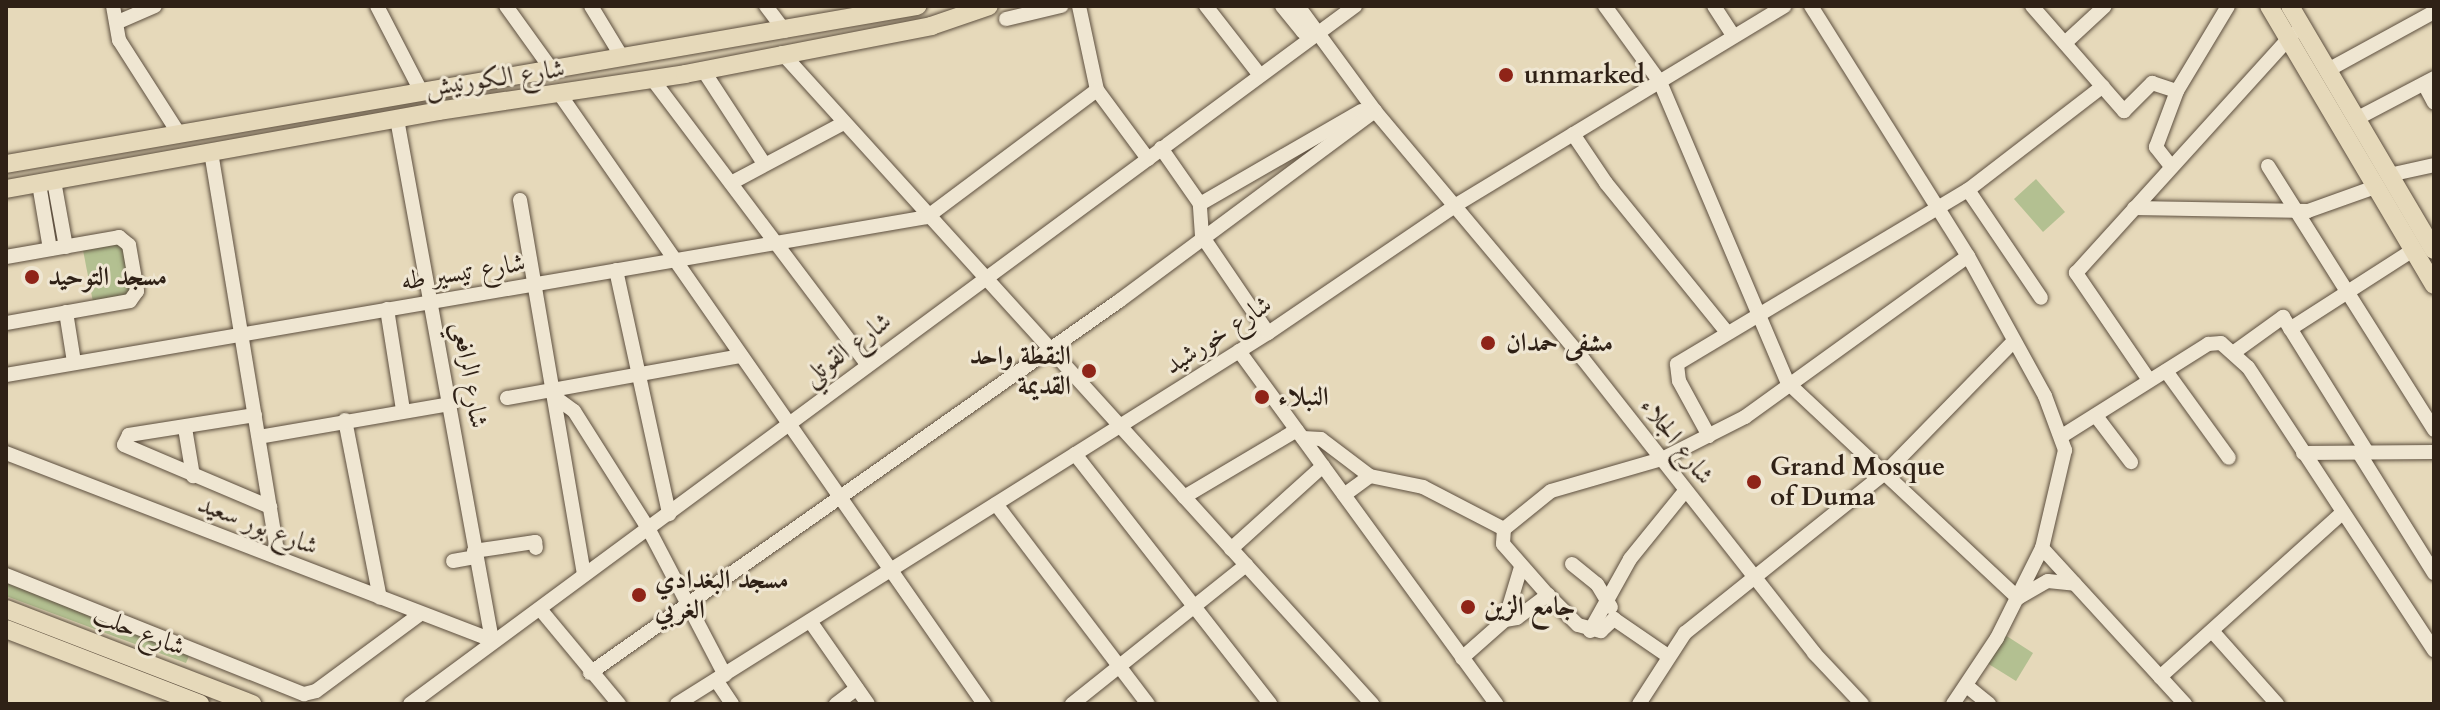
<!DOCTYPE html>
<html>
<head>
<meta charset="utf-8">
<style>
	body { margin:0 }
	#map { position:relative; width:2440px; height:710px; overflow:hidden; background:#e6d9ba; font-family:Cardo,Amiri,serif }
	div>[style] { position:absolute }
	.green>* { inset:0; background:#b3c091 }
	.roads { filter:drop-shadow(0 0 2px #5d4f3f) drop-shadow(0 0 2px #5d4f3f) }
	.minor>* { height:14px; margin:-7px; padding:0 7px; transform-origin:7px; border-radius:7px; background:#efe6d2 }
	.major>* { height:18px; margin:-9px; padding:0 9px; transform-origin:9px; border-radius:9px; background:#e6d9ba }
	.dots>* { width:22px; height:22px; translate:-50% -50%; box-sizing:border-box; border:4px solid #efe6d2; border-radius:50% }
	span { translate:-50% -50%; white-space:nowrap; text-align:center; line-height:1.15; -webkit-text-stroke:6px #efe6d2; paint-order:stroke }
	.poi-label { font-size:26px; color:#2f2116; font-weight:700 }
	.left { translate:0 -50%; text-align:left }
	.right { translate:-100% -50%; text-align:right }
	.street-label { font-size:26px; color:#2f2116 }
	.frame { position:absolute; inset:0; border:8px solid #2f2116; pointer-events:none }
</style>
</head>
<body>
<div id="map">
	<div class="green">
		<i style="clip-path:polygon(2036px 179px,2065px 212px,2043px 232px,2014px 199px)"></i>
		<i style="clip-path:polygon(123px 243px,132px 294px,93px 302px,83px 250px)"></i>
		<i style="clip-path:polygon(6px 583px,191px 651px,186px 663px,6px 596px)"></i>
		<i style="clip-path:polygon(2002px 633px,2033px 653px,2016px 681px,1987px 663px)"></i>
	</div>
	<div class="roads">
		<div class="minor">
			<i style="left:113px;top:6px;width:35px;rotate:80deg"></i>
			<i style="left:119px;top:40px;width:112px;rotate:57.4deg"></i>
			<i style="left:377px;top:6px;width:98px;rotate:62.7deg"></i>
			<i style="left:506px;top:6px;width:79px;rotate:54.3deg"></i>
			<i style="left:591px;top:6px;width:60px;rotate:58.7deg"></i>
			<i style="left:766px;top:6px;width:31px;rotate:53deg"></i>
			<i style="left:1079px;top:6px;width:86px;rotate:77.9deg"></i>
			<i style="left:1097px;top:90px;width:86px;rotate:53.5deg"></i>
			<i style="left:1206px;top:6px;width:86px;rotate:52.1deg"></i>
			<i style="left:1282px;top:6px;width:33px;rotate:51deg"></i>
			<i style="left:1303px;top:32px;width:14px;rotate:17deg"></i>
			<i style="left:1298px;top:6px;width:130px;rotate:53.7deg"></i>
			<i style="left:1375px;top:111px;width:324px;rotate:50deg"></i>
			<i style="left:1583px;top:359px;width:374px;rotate:51.8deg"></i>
			<i style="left:1814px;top:653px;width:70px;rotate:46.7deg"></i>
			<i style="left:1605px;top:6px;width:94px;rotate:54.1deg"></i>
			<i style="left:1660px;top:82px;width:327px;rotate:67deg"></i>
			<i style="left:1788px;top:383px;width:315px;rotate:43.1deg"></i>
			<i style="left:2018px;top:598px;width:34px;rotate:-30deg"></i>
			<i style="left:2048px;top:581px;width:27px;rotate:6deg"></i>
			<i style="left:1714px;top:6px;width:35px;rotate:57deg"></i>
			<i style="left:1811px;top:6px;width:295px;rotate:57.9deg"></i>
			<i style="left:1968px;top:256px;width:160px;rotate:61.2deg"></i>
			<i style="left:2045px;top:396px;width:58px;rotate:69.7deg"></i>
			<i style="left:2065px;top:450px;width:101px;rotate:103.2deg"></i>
			<i style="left:2042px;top:548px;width:101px;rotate:116.6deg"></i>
			<i style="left:1997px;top:638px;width:79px;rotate:123.7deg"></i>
			<i style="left:2032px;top:6px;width:140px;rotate:48.8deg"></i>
			<i style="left:2124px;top:111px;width:40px;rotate:-45deg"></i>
			<i style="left:2152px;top:83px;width:26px;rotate:18deg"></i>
			<i style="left:1006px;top:19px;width:57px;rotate:-13.3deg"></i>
			<i style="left:118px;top:22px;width:40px;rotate:-23.4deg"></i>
			<i style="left:2065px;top:43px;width:54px;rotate:-42.8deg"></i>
			<i style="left:782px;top:53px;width:879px;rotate:47.81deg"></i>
			<i style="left:703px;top:70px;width:110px;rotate:56.9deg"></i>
			<i style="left:2328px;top:70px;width:121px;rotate:-28.7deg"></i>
			<i style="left:653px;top:80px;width:354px;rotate:53deg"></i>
			<i style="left:2424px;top:84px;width:21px;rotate:62deg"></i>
			<i style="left:561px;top:96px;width:741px;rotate:55.17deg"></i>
			<i style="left:397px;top:119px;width:530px;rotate:79.67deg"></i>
			<i style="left:2356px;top:119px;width:88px;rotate:-27.7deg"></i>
			<i style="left:1573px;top:134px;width:59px;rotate:56deg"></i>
			<i style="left:1606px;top:183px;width:191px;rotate:51deg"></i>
			<i style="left:1161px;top:148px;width:68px;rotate:55.1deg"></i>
			<i style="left:211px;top:152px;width:411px;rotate:80.6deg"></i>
			<i style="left:2170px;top:165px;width:23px;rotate:-128deg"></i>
			<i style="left:2156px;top:147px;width:60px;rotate:-69.4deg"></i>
			<i style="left:2177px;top:91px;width:99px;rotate:-59deg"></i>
			<i style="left:2268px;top:166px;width:312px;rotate:57.8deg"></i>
			<i style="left:2389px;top:175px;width:46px;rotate:-12.5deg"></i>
			<i style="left:54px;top:181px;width:67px;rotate:79.7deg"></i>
			<i style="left:731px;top:183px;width:128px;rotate:-28deg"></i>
			<i style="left:39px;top:184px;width:66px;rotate:80.4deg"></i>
			<i style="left:1968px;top:190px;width:130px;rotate:55.9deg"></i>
			<i style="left:520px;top:200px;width:380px;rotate:80.3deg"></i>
			<i style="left:2134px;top:208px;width:174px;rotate:1deg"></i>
			<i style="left:2308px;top:211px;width:71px;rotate:-19.7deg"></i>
			<i style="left:6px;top:257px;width:115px;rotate:-10deg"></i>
			<i style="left:119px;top:237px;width:13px;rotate:39deg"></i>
			<i style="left:129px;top:245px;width:47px;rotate:80.1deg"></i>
			<i style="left:137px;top:291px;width:12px;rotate:125deg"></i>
			<i style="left:130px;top:301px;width:126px;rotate:169.9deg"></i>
			<i style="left:616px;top:270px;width:250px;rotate:77.7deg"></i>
			<i style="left:387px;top:309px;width:102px;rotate:81deg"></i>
			<i style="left:66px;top:312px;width:51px;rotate:80.9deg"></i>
			<i style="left:2290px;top:329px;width:146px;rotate:-32.7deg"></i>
			<i style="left:1268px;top:333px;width:117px;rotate:-124.2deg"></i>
			<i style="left:1202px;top:236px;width:32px;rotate:-94deg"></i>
			<i style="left:1200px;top:204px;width:186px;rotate:-30deg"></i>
			<i style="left:1239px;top:351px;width:437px;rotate:53.9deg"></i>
			<i style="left:2233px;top:353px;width:62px;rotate:-35.8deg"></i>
			<i style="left:2283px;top:317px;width:159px;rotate:58.1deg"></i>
			<i style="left:2166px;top:371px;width:107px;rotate:54.1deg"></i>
			<i style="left:6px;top:375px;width:934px;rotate:-9.73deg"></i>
			<i style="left:927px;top:217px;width:212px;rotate:-36.8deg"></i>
			<i style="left:2149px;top:380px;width:130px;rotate:-124.3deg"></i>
			<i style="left:2076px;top:273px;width:323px;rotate:-47.8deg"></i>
			<i style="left:507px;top:398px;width:238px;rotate:-10.2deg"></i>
			<i style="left:556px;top:398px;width:22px;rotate:36deg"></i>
			<i style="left:574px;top:411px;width:138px;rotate:57.7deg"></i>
			<i style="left:648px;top:528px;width:166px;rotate:62.4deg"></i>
			<i style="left:255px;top:415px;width:128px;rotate:171deg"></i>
			<i style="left:129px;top:435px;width:11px;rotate:117deg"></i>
			<i style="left:124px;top:445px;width:159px;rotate:23deg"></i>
			<i style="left:2096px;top:416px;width:58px;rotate:52.7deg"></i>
			<i style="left:345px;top:420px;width:181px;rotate:78.9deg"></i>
			<i style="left:185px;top:428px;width:49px;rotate:80.5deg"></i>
			<i style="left:1709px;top:436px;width:63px;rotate:-118.6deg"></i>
			<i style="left:1679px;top:381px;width:17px;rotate:-97deg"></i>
			<i style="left:1677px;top:364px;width:339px;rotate:-30.9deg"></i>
			<i style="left:1968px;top:190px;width:170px;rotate:-37.6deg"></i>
			<i style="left:2062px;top:436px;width:173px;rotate:-32.2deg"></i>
			<i style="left:2208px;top:344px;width:13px;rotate:-4deg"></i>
			<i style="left:2221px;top:343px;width:36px;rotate:42deg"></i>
			<i style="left:2248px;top:367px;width:339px;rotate:56.7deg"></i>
			<i style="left:259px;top:437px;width:195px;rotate:-9.8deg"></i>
			<i style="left:1303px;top:438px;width:18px;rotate:3deg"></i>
			<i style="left:1321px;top:439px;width:61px;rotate:37.1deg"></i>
			<i style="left:1370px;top:476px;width:54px;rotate:11.7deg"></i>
			<i style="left:1423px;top:487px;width:91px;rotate:27.4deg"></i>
			<i style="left:1504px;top:529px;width:60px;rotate:-39deg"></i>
			<i style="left:1551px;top:491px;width:116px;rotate:-16.1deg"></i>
			<i style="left:1662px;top:459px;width:93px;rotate:-26.8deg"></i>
			<i style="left:1745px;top:417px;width:275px;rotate:-35.8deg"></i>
			<i style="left:6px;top:453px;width:521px;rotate:21.05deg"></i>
			<i style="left:2303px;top:453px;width:131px;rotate:-0.4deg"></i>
			<i style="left:2359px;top:453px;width:142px;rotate:58deg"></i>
			<i style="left:1075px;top:454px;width:317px;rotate:52deg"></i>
			<i style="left:1344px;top:495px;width:32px;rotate:-36deg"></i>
			<i style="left:1184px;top:497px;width:131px;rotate:-30.7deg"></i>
			<i style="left:996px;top:504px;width:251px;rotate:52.8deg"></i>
			<i style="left:1504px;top:529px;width:15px;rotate:94deg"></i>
			<i style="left:1503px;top:544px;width:68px;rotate:48.6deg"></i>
			<i style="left:2042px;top:548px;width:212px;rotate:47.5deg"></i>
			<i style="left:1231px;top:549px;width:124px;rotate:-42.1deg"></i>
			<i style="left:474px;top:551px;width:62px;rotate:-8.4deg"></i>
			<i style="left:535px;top:542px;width:6px;rotate:81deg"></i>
			<i style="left:453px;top:561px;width:22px;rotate:-10deg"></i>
			<i style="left:1572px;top:564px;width:32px;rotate:39deg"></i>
			<i style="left:1597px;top:584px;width:27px;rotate:59deg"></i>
			<i style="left:1521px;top:567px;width:55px;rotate:106.8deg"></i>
			<i style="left:1505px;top:620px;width:12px;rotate:-9deg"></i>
			<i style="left:1517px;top:618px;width:39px;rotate:-37deg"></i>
			<i style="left:1548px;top:595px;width:42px;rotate:45deg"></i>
			<i style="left:1578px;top:625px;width:24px;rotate:15deg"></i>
			<i style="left:1601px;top:631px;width:18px;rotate:-43deg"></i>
			<i style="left:1614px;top:619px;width:65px;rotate:34.4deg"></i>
			<i style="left:6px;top:575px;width:321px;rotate:21.8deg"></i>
			<i style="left:304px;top:694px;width:12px;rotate:-14deg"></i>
			<i style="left:316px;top:691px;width:129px;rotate:-36.5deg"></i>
			<i style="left:540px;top:609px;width:124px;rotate:50.3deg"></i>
			<i style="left:810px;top:621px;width:101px;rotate:55.1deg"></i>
			<i style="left:1590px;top:631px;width:82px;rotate:-60.9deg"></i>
			<i style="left:1630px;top:559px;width:87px;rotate:-51deg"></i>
			<i style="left:2212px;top:631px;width:98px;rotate:48.3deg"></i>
			<i style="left:1462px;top:658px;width:57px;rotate:-41.5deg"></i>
			<i style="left:590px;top:673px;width:647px;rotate:-35.12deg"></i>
			<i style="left:1119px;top:301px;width:319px;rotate:-36.6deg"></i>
			<i style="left:2160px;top:677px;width:245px;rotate:-42deg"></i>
			<i style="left:716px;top:680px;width:29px;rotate:56deg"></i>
			<i style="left:1968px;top:687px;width:27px;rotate:39deg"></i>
			<i style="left:410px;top:704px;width:1175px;rotate:-36.45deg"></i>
			<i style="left:677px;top:704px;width:698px;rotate:-32.12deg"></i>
			<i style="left:1268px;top:333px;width:227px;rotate:-34.2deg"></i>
			<i style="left:1456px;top:205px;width:384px;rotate:-31.2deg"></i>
			<i style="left:836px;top:704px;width:26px;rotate:-37deg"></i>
			<i style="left:1072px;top:704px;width:223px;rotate:-38.6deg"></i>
			<i style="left:1639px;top:704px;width:85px;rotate:-57.1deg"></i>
			<i style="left:1685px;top:633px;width:256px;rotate:-38.7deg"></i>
			<i style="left:1885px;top:473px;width:183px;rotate:-45.7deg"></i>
		</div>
		<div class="major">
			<i style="left:2269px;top:6px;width:324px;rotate:59.4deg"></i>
			<i style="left:2290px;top:6px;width:283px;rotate:59.5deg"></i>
			<i style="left:6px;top:164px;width:925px;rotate:-9.84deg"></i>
			<i style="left:6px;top:189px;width:439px;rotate:-10.2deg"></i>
			<i style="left:438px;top:111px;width:250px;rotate:-8.5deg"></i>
			<i style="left:685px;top:74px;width:251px;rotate:-11deg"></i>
			<i style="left:931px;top:26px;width:61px;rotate:-19deg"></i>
			<i style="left:6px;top:609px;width:264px;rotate:21.1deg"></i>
			<i style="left:6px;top:629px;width:208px;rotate:21.1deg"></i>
		</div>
	</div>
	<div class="dots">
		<i style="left:1506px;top:75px;background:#8f2418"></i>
		<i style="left:32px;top:277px;background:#8f2418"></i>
		<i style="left:1488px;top:343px;background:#8f2418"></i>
		<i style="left:1089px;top:371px;background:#8f2418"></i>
		<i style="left:1262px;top:397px;background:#8f2418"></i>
		<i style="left:1754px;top:482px;background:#8f2418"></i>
		<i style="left:639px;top:595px;background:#8f2418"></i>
		<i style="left:1468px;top:607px;background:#8f2418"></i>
	</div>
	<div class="poi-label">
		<span class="left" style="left:1524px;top:75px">unmarked</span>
		<span class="left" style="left:48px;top:277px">مسجد التوحيد</span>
		<span class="left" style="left:1506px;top:343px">مشفى حمدان</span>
		<span class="right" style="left:1071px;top:371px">النقطة واحد<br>القديمة</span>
		<span class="left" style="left:1278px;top:397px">النبلاء</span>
		<span class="left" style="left:1770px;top:482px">Grand Mosque<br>of Duma</span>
		<span class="left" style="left:655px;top:595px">مسجد البغدادي<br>الغربي</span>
		<span class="left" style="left:1484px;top:607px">جامع الزين</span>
	</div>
	<div class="street-label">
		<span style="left:495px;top:78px;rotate:-8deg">شارع الكورنيش</span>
		<span style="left:463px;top:272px;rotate:-9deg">شارع تيسير طه</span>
		<span style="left:1218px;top:335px;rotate:-33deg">شارع خورشيد</span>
		<span style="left:847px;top:349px;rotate:-37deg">شارع القوتلي</span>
		<span style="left:470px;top:375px;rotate:80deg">شارع الرافعي</span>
		<span style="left:1677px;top:441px;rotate:52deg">شارع الجلاء</span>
		<span style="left:258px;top:525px;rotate:21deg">شارع بور سعيد</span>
		<span style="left:139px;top:631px;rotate:21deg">شارع حلب</span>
	</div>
	<div class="frame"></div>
</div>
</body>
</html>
